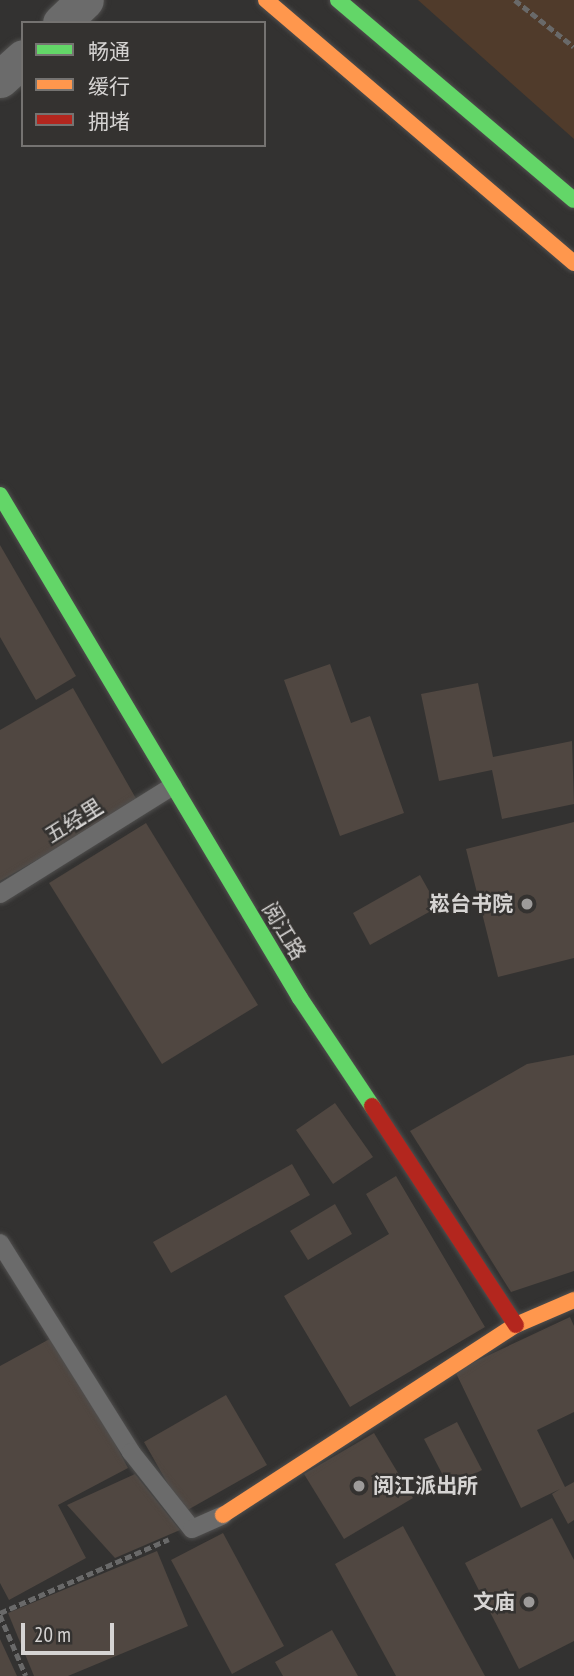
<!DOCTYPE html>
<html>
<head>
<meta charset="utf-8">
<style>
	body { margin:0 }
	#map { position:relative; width:574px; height:1676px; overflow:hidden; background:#333231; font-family:"PT Sans Narrow","Noto Sans SC",sans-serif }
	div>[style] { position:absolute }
	.green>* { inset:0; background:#503b2b }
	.building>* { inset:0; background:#504741 }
	.path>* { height:4.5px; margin-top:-2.25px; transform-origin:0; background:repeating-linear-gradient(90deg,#696969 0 7px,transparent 0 10.5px) }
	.roads { filter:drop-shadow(0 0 2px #504f4e) drop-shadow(0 0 2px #504f4e) }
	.lane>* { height:18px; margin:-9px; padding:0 9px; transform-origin:9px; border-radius:9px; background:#6b6b6b }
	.street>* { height:37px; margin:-18.5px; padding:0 18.5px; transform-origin:18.5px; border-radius:18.5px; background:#6b6b6b }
	.fast>* { height:16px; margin:-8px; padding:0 8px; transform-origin:8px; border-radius:8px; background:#63d668 }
	.slow>* { height:16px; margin:-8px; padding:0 8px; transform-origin:8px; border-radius:8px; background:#ff974d }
	.jam>* { height:16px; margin:-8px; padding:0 8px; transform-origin:8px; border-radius:8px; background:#b3261e }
	.dots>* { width:19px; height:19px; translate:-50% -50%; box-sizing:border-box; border:4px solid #343230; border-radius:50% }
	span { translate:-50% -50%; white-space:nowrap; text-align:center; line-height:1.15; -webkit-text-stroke:5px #343230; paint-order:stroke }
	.street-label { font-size:21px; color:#d6d4d3 }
	.poi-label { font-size:21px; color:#d6d4d3; font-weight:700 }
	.right { translate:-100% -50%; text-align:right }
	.left { translate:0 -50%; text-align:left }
	.legend { position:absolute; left:21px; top:21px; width:245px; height:126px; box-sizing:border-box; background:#343230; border:2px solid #757371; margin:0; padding:9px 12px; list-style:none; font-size:21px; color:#d6d4d3 }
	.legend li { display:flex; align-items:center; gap:14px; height:35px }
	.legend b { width:35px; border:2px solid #757371 }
	.scale { position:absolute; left:21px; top:1623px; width:93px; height:32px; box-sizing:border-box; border:4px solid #d6d4d3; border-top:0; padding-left:9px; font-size:21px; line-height:24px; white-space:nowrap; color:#d6d4d3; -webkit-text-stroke:5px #343230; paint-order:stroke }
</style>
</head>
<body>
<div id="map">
	<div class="green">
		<i style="clip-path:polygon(418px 0,574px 0,574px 139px)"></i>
	</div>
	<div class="building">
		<i style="clip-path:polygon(0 545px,76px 676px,36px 700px,0 637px)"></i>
		<i style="clip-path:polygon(330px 664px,351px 723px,370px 716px,404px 813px,340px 836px,284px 680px)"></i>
		<i style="clip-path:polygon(478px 683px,493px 757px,572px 741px,574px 804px,502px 819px,492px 770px,439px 781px,421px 694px)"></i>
		<i style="clip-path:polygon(73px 688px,138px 802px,0 881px,0 730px)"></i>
		<i style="clip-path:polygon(574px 822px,574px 958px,498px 977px,466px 849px)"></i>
		<i style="clip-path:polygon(146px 823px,258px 1005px,162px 1064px,49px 883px)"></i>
		<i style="clip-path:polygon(420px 875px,438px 907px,370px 945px,353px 913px)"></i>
		<i style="clip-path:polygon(574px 1055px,574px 1271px,511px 1292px,410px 1131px,527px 1064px)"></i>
		<i style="clip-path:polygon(335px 1103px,373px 1157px,333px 1184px,296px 1130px)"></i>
		<i style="clip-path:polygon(292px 1164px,310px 1195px,171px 1273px,153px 1242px)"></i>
		<i style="clip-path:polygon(396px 1176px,485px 1327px,350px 1407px,284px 1296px,389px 1234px,366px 1194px)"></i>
		<i style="clip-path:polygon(335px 1204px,352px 1234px,308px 1260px,290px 1231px)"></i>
		<i style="clip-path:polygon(570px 1317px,574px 1326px,574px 1412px,537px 1430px,565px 1487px,574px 1482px,574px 1520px,568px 1524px,552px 1494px,560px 1489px,521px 1508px,455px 1371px)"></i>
		<i style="clip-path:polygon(57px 1335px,128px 1468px,58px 1505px,86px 1558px,9px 1600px,0 1583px,0 1366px)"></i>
		<i style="clip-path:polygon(226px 1395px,267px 1465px,184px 1512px,144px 1442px)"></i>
		<i style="clip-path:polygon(457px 1422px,482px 1470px,449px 1487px,424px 1439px)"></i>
		<i style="clip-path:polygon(374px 1433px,413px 1498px,344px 1539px,304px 1474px)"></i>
		<i style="clip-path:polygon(135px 1474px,180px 1530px,115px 1558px,67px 1505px)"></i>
		<i style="clip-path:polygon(552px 1518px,574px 1560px,574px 1641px,519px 1669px,465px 1563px)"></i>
		<i style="clip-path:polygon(403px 1526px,485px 1676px,396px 1676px,335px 1564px)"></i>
		<i style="clip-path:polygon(223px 1533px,284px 1646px,232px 1674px,171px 1560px)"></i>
		<i style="clip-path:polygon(157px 1551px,188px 1626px,68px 1676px,34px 1676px,8px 1613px)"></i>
		<i style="clip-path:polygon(332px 1630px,358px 1676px,283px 1676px,275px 1662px)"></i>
		<i style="clip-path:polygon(0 1639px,17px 1676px,0 1676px)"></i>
	</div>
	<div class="path">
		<i style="left:515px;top:0;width:75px;rotate:38.5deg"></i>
		<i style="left:0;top:1613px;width:184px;rotate:-23.6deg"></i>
		<i style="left:0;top:1615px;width:66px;rotate:66.9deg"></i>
	</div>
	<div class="roads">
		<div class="lane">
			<i style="left:0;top:894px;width:204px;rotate:-32deg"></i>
			<i style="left:0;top:1243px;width:247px;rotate:57.9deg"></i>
			<i style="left:131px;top:1452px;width:98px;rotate:51.6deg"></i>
			<i style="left:192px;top:1529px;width:34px;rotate:-24deg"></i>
		</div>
		<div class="street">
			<i style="left:61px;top:23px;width:33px;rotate:-44deg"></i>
			<i style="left:0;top:79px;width:31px;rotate:-42deg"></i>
		</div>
		<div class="fast">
			<i style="left:338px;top:0;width:309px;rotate:40.3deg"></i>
			<i style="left:0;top:495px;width:586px;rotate:59.19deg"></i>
			<i style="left:300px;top:998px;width:130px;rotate:56.3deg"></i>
		</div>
		<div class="slow">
			<i style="left:266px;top:0;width:405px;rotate:40.5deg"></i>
			<i style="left:223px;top:1515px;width:349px;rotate:-33deg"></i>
			<i style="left:516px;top:1325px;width:63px;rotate:-23.3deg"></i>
		</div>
		<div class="jam">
			<i style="left:372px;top:1106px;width:262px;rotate:56.7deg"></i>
		</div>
	</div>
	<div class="dots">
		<i style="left:527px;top:904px;background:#9d9b9a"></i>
		<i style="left:359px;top:1486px;background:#9d9b9a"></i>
		<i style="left:529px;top:1602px;background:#9d9b9a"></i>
	</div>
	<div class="street-label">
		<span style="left:74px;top:821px;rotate:-32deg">五经里</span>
		<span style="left:284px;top:931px;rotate:59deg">阅江路</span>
	</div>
	<div class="poi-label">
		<span class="right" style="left:513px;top:904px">崧台书院</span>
		<span class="left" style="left:373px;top:1486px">阅江派出所</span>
		<span class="right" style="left:515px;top:1602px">文庙</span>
	</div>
	<ul class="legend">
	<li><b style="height:9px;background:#63d668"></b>畅通</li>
	<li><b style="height:9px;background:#ff974d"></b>缓行</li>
	<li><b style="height:9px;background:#b3261e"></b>拥堵</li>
	</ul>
	<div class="scale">20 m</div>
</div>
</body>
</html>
